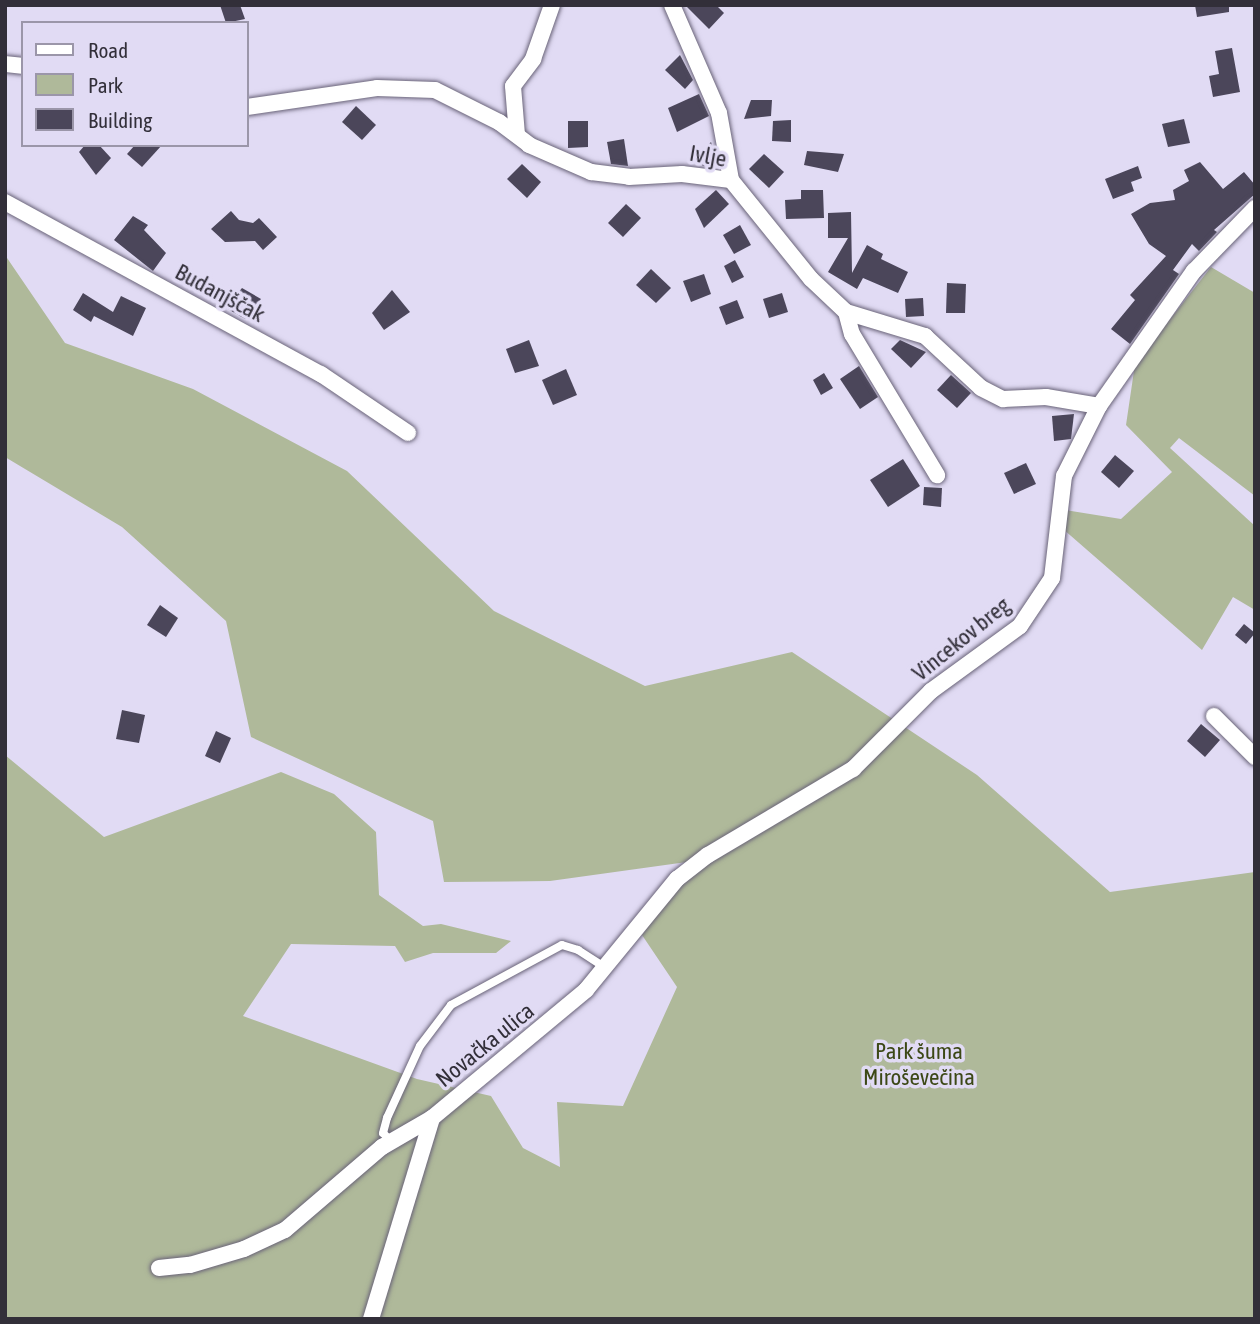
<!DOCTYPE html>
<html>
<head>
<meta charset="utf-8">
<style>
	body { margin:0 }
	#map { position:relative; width:1260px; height:1324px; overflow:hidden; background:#e1dbf4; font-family:"Asap Condensed",sans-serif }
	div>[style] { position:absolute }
	.green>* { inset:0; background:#afb99a }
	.building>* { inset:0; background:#4b465a }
	.roads { filter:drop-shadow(0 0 2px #696378) drop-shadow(0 0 2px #696378) }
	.lane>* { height:8px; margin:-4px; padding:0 4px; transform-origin:4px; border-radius:4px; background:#fff }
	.street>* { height:16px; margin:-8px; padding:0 8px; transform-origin:8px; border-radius:8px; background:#fff }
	span { translate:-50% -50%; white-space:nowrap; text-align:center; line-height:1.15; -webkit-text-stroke:7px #e1dbf4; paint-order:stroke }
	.street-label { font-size:23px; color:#322f39 }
	.park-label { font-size:23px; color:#3c4816 }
	.frame { position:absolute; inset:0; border:7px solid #322f39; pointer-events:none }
	.legend { position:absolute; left:21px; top:21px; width:228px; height:126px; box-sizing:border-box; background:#e1dbf4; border:2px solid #9b96a9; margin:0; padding:9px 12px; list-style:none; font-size:21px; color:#322f39 }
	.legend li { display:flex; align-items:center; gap:14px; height:35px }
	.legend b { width:35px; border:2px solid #9b96a9 }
</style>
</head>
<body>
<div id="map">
	<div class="green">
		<i style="clip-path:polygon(5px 255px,65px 343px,193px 389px,347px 471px,494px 611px,645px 686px,792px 652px,977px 775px,1110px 892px,1255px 872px,1255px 1319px,5px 1319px,5px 755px,104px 837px,281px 772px,334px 794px,376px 832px,379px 895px,423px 926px,441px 924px,511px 941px,496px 953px,433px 953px,405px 962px,395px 946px,291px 944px,243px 1016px,417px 1079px,491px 1096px,523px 1148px,560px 1167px,557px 1102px,623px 1106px,677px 987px,642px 935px,694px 861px,550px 881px,444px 882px,433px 821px,251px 737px,226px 621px,122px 527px,5px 457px)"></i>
		<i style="clip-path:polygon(1211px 267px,1255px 293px,1255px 496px,1179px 438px,1170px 448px,1255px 526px,1255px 610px,1233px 597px,1202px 650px,1063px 529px,1065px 510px,1121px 519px,1172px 472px,1126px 425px,1135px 364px)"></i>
	</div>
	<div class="building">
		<i style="clip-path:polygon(220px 5px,240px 5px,245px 19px,226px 23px)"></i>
		<i style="clip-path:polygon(685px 5px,716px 5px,724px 13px,709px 29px)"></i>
		<i style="clip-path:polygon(1195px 5px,1229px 5px,1229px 12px,1197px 17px)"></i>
		<i style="clip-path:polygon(1232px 48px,1240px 92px,1213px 97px,1209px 76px,1219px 74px,1215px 51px)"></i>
		<i style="clip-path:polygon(680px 55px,693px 80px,685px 89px,665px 70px)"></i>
		<i style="clip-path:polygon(699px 94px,709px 116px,677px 132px,668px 108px)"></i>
		<i style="clip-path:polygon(751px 100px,772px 100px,771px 116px,744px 119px)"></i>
		<i style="clip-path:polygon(356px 106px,376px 125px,362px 140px,342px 122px)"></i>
		<i style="clip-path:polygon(1184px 119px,1190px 143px,1168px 147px,1162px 124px)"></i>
		<i style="clip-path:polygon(791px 120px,791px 142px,772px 141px,773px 121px)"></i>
		<i style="clip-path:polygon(568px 121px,588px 121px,588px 147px,568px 148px)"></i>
		<i style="clip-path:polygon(624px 139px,628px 166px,611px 164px,607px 142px)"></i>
		<i style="clip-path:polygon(711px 142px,718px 165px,715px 167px,703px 166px,696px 158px)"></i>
		<i style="clip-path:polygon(85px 145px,99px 145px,111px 158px,96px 175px,79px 152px)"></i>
		<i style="clip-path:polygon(135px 145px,162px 145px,142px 167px,127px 154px)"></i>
		<i style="clip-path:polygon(807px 151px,844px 154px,838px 172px,804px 165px)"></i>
		<i style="clip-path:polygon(764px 154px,784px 172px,769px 188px,749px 169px)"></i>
		<i style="clip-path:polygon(1200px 162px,1223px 189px,1244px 172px,1255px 185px,1255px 194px,1214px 230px,1217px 232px,1199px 251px,1192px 244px,1173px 270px,1179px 274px,1130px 344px,1111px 329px,1135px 300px,1130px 295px,1166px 256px,1149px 244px,1131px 214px,1150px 203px,1175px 200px,1173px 190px,1189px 181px,1184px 170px)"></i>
		<i style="clip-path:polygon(522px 164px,541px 182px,527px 198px,507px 179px)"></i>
		<i style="clip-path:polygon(1138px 166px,1142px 178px,1131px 182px,1134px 191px,1113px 199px,1105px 179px)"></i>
		<i style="clip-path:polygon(716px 190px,729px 204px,704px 228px,695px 209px)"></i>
		<i style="clip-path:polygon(801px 190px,823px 190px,824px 218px,786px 219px,785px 200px,801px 199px)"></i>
		<i style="clip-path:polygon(626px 204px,641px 218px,623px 237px,608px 223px)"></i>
		<i style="clip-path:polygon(231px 211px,239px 220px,253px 223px,259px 218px,277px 237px,263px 250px,255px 241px,225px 242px,211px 229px)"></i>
		<i style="clip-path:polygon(851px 212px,852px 273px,867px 245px,883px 254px,881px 259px,908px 272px,898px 293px,863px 278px,857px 289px,828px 272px,848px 238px,828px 238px,828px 213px)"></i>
		<i style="clip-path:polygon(133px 216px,148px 225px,144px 230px,166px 253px,153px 271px,114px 240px)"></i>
		<i style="clip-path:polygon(740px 225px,751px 245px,734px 254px,723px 235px)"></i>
		<i style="clip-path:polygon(735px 260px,744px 277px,732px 283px,724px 266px)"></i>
		<i style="clip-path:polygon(651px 269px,671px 288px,656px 303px,636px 285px)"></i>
		<i style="clip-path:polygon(704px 274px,711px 294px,691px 302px,683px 281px)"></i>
		<i style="clip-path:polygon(947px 283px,966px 284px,965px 313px,946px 313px)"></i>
		<i style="clip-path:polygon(242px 288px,261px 299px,245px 319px,226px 308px)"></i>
		<i style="clip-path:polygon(392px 290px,410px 312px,384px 330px,372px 313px)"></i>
		<i style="clip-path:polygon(83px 293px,113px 312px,121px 296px,146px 308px,133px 336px,94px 316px,91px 322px,73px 310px)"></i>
		<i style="clip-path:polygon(782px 293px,788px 312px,769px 318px,763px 299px)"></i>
		<i style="clip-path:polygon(923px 298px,924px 316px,906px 317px,905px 299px)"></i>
		<i style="clip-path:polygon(737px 300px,744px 318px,726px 325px,719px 307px)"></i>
		<i style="clip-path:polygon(529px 340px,539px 366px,515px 373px,506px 349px)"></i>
		<i style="clip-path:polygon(900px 340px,926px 352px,911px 368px,891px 349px)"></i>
		<i style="clip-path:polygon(859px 366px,878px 397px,860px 409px,840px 379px)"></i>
		<i style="clip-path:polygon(566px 369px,577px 395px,553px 405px,542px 380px)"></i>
		<i style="clip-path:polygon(824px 373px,833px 388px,821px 395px,813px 380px)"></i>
		<i style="clip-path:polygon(951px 375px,971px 393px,957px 408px,937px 390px)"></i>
		<i style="clip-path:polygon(1074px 414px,1071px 439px,1054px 441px,1052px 416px)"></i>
		<i style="clip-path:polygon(1115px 455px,1134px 471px,1119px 488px,1101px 472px)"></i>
		<i style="clip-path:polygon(903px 459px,920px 486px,888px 507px,870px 480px)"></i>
		<i style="clip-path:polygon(1026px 463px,1036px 484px,1014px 494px,1004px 473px)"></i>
		<i style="clip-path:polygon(924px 487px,942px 488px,941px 507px,923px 505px)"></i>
		<i style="clip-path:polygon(160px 605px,178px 618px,166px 637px,147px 625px)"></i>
		<i style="clip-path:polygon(1244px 624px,1255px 633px,1246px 644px,1235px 635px)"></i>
		<i style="clip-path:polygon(122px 710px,145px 715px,139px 743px,116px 739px)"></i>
		<i style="clip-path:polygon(1201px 724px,1220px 740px,1205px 757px,1187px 741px)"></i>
		<i style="clip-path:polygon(216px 731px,231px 738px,220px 763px,205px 756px)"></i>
	</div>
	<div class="roads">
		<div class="lane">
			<i style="left:391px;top:1141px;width:11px;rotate:-135deg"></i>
			<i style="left:383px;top:1133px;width:16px;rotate:-75deg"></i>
			<i style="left:387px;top:1118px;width:79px;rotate:-65.4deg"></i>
			<i style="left:420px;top:1046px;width:51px;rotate:-52.9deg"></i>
			<i style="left:451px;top:1005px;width:126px;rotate:-28.4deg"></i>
			<i style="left:562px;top:945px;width:17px;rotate:17deg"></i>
			<i style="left:578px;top:950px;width:33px;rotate:33deg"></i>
		</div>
		<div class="street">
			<i style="left:672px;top:5px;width:118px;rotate:66.5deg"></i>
			<i style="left:719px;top:113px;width:68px;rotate:79.8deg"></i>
			<i style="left:5px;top:64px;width:18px;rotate:6deg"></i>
			<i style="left:247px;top:107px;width:131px;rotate:-8.3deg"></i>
			<i style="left:377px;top:88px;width:58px;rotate:2deg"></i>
			<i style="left:435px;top:90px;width:72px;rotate:26.6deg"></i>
			<i style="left:499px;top:122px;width:38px;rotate:37deg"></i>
			<i style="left:529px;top:145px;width:68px;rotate:23.5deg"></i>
			<i style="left:591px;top:172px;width:38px;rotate:7deg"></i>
			<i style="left:629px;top:177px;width:53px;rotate:-3.2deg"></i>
			<i style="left:682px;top:174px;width:49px;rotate:7deg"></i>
			<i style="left:731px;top:180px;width:127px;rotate:51.1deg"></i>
			<i style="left:811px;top:279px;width:48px;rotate:43.3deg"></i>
			<i style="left:846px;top:312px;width:83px;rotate:16.9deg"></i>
			<i style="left:925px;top:336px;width:76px;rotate:42.9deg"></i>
			<i style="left:981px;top:388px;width:25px;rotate:27deg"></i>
			<i style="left:1003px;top:399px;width:43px;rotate:-2.7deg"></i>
			<i style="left:1046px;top:397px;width:54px;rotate:9.6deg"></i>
			<i style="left:517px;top:135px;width:49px;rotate:-94.7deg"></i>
			<i style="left:513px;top:86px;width:34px;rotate:-53deg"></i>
			<i style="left:533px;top:59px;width:57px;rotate:-70.6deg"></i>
			<i style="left:5px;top:202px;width:360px;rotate:28.6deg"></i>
			<i style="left:321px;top:374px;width:105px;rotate:34.1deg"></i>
			<i style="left:846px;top:312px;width:23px;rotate:75deg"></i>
			<i style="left:852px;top:334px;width:165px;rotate:58.9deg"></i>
			<i style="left:1214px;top:716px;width:58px;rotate:45deg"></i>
			<i style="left:159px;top:1268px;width:31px;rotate:-6deg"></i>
			<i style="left:190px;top:1265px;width:56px;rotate:-16.5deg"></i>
			<i style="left:244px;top:1249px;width:45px;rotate:-24.9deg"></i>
			<i style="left:285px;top:1230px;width:128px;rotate:-40.6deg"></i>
			<i style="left:382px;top:1147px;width:58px;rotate:-30.1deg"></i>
			<i style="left:432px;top:1118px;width:200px;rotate:-39.7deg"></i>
			<i style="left:586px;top:990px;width:144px;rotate:-50.7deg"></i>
			<i style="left:677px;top:879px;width:39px;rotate:-38deg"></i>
			<i style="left:708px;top:855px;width:169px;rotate:-30.7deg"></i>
			<i style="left:853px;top:769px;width:110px;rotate:-45deg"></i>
			<i style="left:931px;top:691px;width:110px;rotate:-36.1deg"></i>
			<i style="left:1020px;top:626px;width:58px;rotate:-56.3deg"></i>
			<i style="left:1052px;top:578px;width:103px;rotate:-83.3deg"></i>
			<i style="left:1064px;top:476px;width:78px;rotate:-63.4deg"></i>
			<i style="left:1099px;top:406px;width:165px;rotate:-54.9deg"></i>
			<i style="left:1194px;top:271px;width:88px;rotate:-45.9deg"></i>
			<i style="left:371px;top:1319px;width:210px;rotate:-73.1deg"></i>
		</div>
	</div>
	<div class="street-label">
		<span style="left:708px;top:156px;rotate:10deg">Ivlje</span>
		<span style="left:220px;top:293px;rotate:28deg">Budanjščak</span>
		<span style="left:961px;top:639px;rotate:-39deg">Vincekov breg</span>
		<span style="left:485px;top:1045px;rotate:-39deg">Novačka ulica</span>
	</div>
	<div class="park-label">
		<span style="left:919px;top:1064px">Park šuma<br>Miroševečina</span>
	</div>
	<div class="frame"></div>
	<ul class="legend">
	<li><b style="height:9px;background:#fff"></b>Road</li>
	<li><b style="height:19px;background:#afb99a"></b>Park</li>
	<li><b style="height:19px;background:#4b465a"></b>Building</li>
	</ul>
</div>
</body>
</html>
